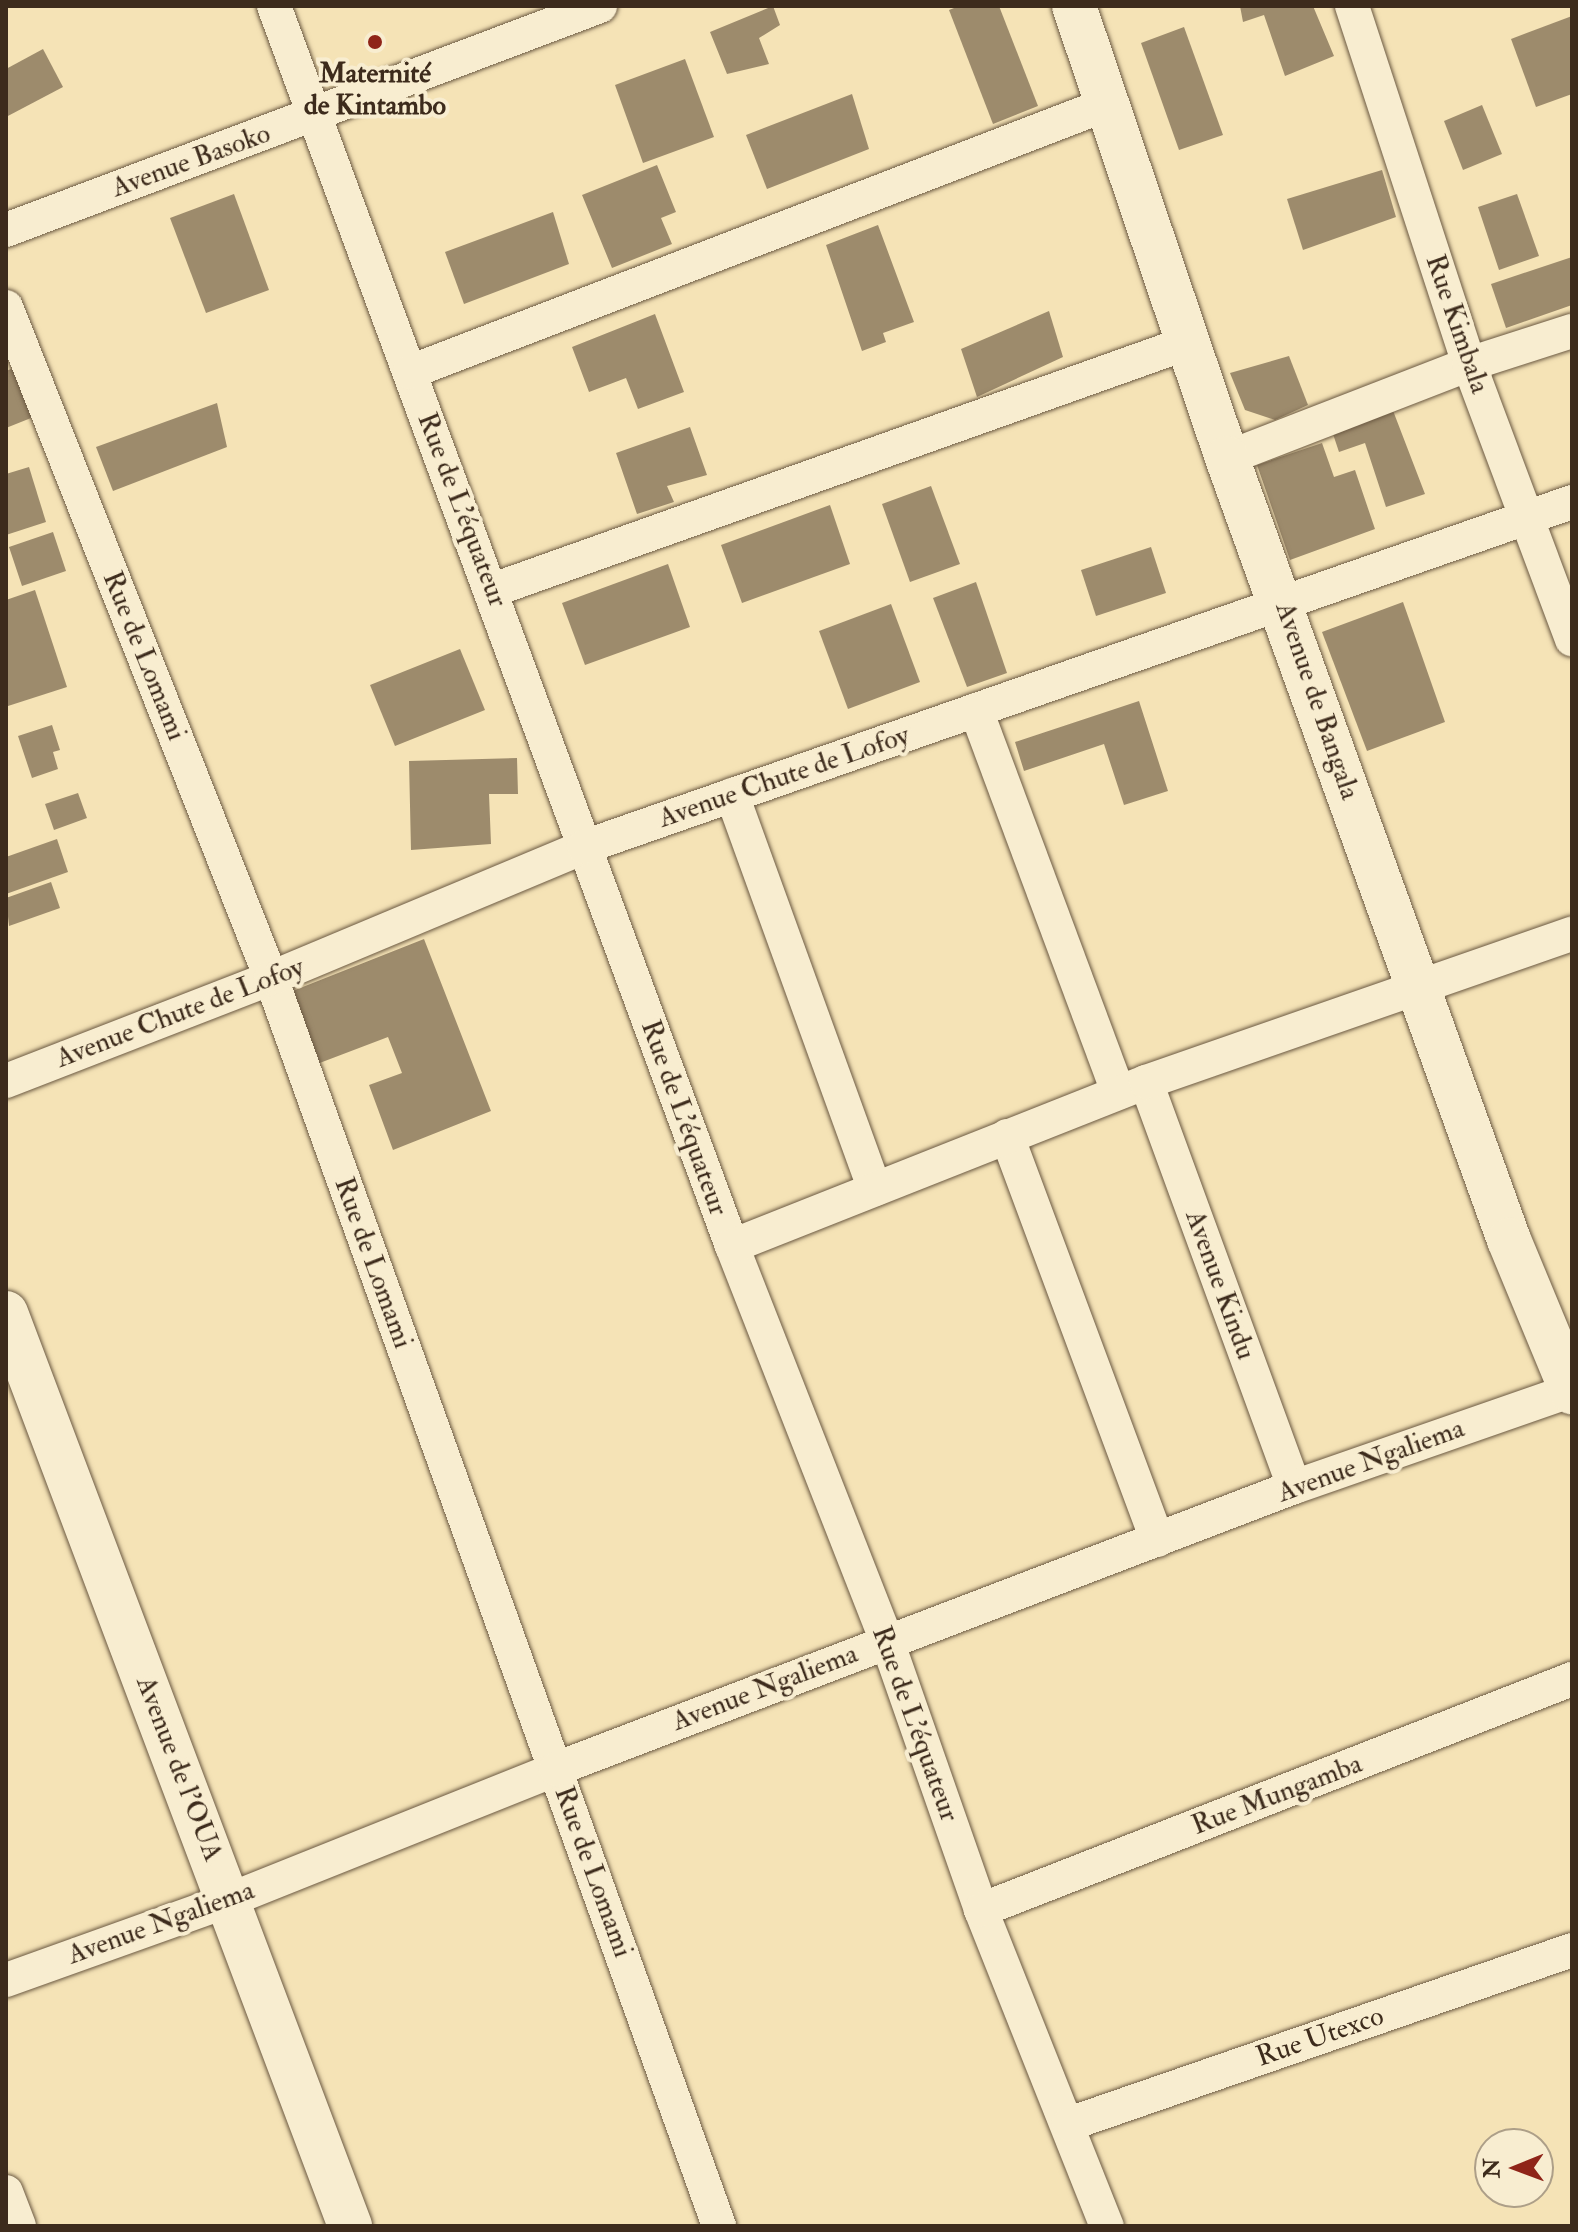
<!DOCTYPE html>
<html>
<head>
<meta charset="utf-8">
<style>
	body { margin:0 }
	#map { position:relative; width:1578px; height:2232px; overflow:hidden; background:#f5e3b6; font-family:"IM FELL Double Pica",serif }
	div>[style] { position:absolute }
	.building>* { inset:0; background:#9d8b6c }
	.roads { filter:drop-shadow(0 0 2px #6b5942) drop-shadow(0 0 2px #6b5942) }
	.minor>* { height:34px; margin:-17px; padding:0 17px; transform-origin:17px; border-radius:17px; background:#f8edd0 }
	.tertiary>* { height:44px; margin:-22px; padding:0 22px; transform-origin:22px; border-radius:22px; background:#f8edd0 }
	.secondary>* { height:44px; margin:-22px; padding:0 22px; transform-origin:22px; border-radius:22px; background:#f8edd0 }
	.dots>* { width:22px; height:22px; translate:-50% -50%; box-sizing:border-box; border:4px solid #f8edd0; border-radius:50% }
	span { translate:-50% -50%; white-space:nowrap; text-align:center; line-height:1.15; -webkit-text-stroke:8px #f8edd0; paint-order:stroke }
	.poi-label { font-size:28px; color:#3d2b1c; font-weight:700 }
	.street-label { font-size:28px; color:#3d2b1c }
	.frame { position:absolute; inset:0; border:8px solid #3d2b1c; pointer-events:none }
	.north { position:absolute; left:1474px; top:2128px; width:80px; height:80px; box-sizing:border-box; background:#f8edd0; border:2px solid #ad9f88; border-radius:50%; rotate:269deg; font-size:22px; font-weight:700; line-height:32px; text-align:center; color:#3d2b1c }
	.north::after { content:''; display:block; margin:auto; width:28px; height:36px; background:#8f2418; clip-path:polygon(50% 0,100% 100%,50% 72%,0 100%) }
</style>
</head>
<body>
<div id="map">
	<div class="building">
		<i style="clip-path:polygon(773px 6px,780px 25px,759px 38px,769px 64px,727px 74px,710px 32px)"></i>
		<i style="clip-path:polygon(959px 6px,999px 6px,1038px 106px,993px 124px,949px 10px)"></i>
		<i style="clip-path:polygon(1240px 6px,1313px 6px,1334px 56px,1285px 76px,1264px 15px,1243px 22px)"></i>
		<i style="clip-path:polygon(1572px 16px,1572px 94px,1536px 107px,1511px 39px)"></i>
		<i style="clip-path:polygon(1184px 27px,1223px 135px,1179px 150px,1141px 43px)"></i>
		<i style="clip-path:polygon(43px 49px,63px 87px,6px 117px,6px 69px)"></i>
		<i style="clip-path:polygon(685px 59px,714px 137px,643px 163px,615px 85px)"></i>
		<i style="clip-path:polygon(852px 94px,869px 149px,767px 189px,746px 135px)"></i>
		<i style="clip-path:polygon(1482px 105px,1502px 154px,1463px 170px,1444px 121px)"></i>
		<i style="clip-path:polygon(657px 165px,676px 212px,661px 218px,672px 244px,612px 268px,582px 195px)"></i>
		<i style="clip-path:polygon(1382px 170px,1396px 217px,1303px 250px,1287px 199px)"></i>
		<i style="clip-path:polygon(234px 194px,269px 290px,206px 313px,170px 218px)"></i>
		<i style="clip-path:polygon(1517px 194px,1539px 256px,1499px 270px,1478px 207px)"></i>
		<i style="clip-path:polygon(553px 212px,569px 264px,464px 304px,445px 252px)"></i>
		<i style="clip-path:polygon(878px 225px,914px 322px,883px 333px,886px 342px,862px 351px,826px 245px)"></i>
		<i style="clip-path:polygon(1572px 257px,1572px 305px,1506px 328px,1491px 284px)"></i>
		<i style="clip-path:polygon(1049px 311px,1063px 357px,977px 397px,961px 349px)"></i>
		<i style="clip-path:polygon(655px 314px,684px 392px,638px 409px,626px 378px,589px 392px,572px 347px)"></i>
		<i style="clip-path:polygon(1289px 356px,1308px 405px,1275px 420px,1245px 410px,1230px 373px)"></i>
		<i style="clip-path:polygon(26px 363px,46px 412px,6px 428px,6px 371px)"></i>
		<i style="clip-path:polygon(217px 403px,227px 447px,113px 491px,96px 447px)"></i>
		<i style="clip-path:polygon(1392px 408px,1425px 494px,1386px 507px,1365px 443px,1339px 452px,1332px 431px)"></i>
		<i style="clip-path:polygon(690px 427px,707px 475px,667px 486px,674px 502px,637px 514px,616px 453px)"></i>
		<i style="clip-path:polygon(1322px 443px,1334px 477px,1355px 470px,1375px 529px,1290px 560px,1257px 465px)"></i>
		<i style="clip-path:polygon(29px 467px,46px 522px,6px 535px,6px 474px)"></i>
		<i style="clip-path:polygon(931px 486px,960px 564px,910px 582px,882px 504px)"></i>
		<i style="clip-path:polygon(830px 505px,850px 564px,742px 603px,721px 545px)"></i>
		<i style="clip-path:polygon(53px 532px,66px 571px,22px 586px,9px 547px)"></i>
		<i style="clip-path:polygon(1151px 547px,1166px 593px,1096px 616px,1081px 570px)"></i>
		<i style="clip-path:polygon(668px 564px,690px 627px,585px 665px,562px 603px)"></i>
		<i style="clip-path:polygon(976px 582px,1007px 673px,967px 687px,933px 598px)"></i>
		<i style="clip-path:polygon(35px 590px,67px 687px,8px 706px,6px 600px)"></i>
		<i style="clip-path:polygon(1403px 602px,1445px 722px,1367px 751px,1322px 632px)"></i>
		<i style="clip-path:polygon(891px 604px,920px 682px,848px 709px,819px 631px)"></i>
		<i style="clip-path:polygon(460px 649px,485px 710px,395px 746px,370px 685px)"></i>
		<i style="clip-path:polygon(1139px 701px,1168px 791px,1124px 805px,1104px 744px,1024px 771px,1015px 742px)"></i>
		<i style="clip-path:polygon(52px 725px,60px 750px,53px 752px,58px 769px,32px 778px,18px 736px)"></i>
		<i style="clip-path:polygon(517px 758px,518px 794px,489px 794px,491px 844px,411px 850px,409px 761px)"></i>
		<i style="clip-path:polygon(78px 793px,87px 818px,54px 830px,45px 804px)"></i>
		<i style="clip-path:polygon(57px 839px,68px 872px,6px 894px,6px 857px)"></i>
		<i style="clip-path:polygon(51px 882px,60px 908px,9px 926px,6px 898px)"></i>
		<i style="clip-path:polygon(424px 939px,491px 1111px,393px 1150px,369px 1085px,402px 1073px,388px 1037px,317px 1064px,290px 992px)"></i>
	</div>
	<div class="roads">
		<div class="minor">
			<i style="left:274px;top:6px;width:1322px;rotate:69.73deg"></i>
			<i style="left:732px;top:1246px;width:424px;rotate:68.6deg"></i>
			<i style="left:887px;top:1641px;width:285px;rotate:70.7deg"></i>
			<i style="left:981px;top:1910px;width:340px;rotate:68.3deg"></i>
			<i style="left:1352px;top:6px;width:377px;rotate:71.9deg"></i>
			<i style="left:1469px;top:364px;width:294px;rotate:69.5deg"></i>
			<i style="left:6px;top:230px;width:635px;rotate:-20.66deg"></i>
			<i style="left:6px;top:307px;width:721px;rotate:68.45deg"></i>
			<i style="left:271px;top:978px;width:1326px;rotate:70.25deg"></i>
			<i style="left:410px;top:372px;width:750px;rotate:-21.02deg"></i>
			<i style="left:1227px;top:458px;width:260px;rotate:-21.2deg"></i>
			<i style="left:1469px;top:364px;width:108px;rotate:-17.8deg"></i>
			<i style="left:493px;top:590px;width:737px;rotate:-19.59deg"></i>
			<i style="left:976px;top:710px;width:408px;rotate:69.6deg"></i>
			<i style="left:732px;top:795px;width:419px;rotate:70.1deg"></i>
			<i style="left:6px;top:1081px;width:284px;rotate:-21.2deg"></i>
			<i style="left:271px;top:978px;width:339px;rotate:-22.7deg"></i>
			<i style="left:584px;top:847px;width:1047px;rotate:-19.25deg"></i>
			<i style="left:1146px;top:1082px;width:431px;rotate:69.9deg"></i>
			<i style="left:1007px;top:1136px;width:431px;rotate:69.6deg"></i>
			<i style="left:732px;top:1246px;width:445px;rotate:-21.6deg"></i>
			<i style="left:1146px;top:1082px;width:451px;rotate:-19.2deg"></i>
			<i style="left:981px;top:1910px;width:635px;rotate:-21.35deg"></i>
			<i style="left:6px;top:1980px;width:237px;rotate:-19.7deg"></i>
			<i style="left:229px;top:1900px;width:352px;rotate:-21.8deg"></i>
			<i style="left:556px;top:1769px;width:790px;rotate:-20.91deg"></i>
			<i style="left:1294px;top:1487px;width:294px;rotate:-19.2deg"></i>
			<i style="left:1069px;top:2124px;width:532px;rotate:-19.08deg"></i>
			<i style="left:6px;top:2192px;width:36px;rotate:69deg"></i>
		</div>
		<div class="tertiary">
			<i style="left:6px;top:1313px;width:976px;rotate:69.35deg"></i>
		</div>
		<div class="secondary">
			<i style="left:1074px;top:6px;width:477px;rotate:71.3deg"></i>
			<i style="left:1227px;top:458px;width:831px;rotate:70.17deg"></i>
			<i style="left:1509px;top:1240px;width:165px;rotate:67.5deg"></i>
		</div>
	</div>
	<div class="dots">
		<i style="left:375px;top:42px;background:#8f2418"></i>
	</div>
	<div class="poi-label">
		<span style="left:375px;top:90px">Maternité<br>de Kintambo</span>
	</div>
	<div class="street-label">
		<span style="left:191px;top:161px;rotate:-20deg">Avenue Basoko</span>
		<span style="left:1457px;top:324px;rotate:71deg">Rue Kimbala</span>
		<span style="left:462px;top:510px;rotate:69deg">Rue de L'équateur</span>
		<span style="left:144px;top:656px;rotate:68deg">Rue de Lomami</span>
		<span style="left:1317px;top:701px;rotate:71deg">Avenue de Bangala</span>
		<span style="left:784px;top:777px;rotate:-19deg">Avenue Chute de Lofoy</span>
		<span style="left:180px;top:1013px;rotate:-21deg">Avenue Chute de Lofoy</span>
		<span style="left:684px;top:1118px;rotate:70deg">Rue de L'équateur</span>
		<span style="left:373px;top:1263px;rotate:70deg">Rue de Lomami</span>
		<span style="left:1220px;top:1285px;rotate:70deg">Avenue Kindu</span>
		<span style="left:1371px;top:1461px;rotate:-20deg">Avenue Ngaliema</span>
		<span style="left:765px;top:1688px;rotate:-21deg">Avenue Ngaliema</span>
		<span style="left:915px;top:1724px;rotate:70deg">Rue de L'équateur</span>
		<span style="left:179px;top:1769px;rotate:69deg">Avenue de l’OUA</span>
		<span style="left:1277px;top:1795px;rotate:-21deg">Rue Mungamba</span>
		<span style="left:593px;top:1872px;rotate:70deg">Rue de Lomami</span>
		<span style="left:161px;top:1923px;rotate:-20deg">Avenue Ngaliema</span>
		<span style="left:1320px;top:2037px;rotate:-19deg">Rue Utexco</span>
	</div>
	<div class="frame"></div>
	<div class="north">N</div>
</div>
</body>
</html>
